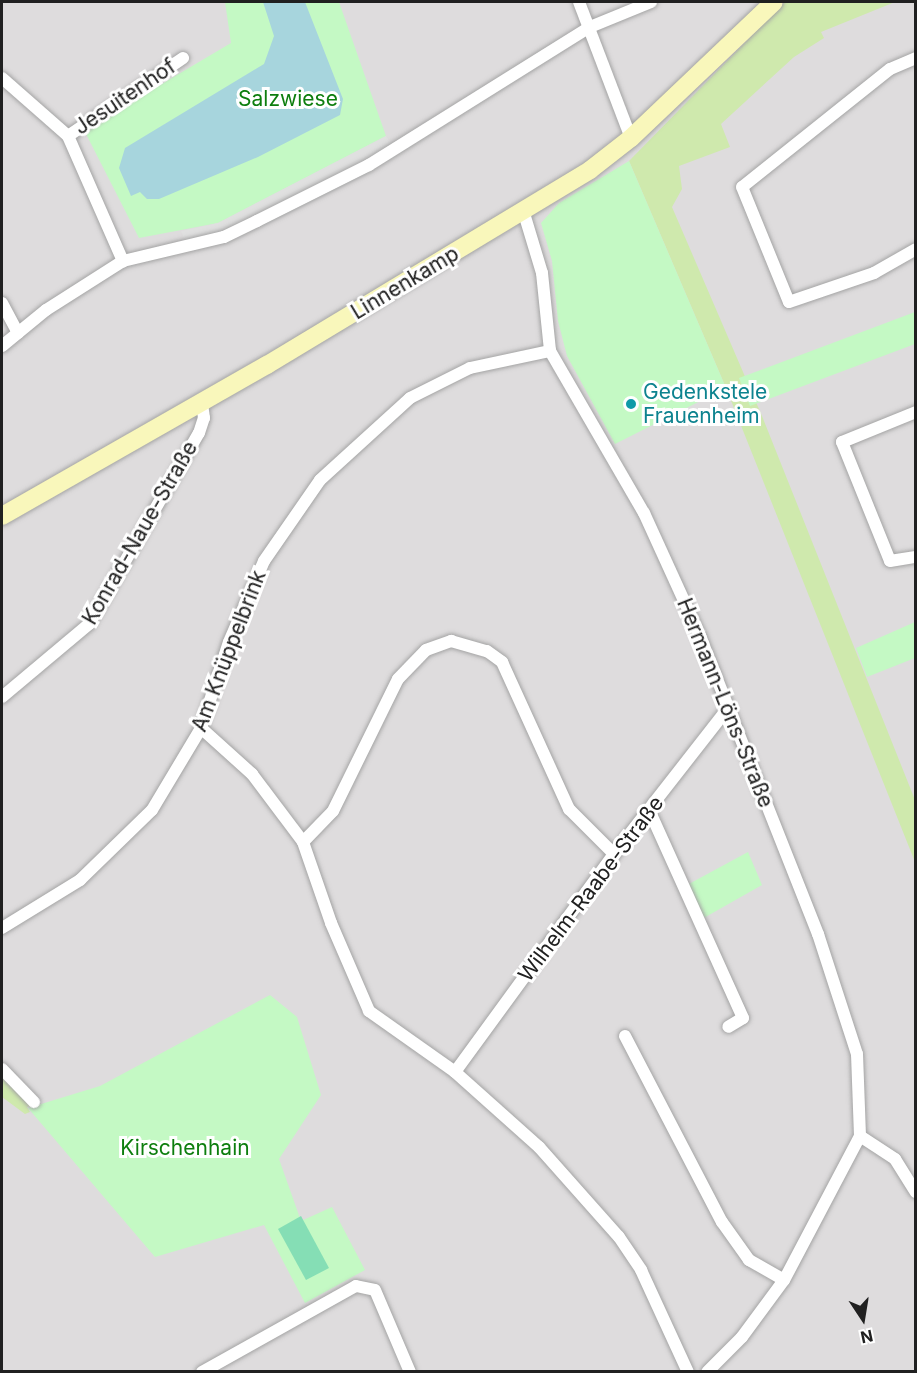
<!DOCTYPE html>
<html>
<head>
<meta charset="utf-8">
<style>
	body { margin:0 }
	#map { position:relative; width:917px; height:1373px; overflow:hidden; background:#f0ece6; font-family:Inter,sans-serif }
	div>[style] { position:absolute }
	.residential>* { inset:0; background:#dedcdd }
	.grass>* { inset:0; background:#cfe9ad }
	.park>* { inset:0; background:#c4f9c4 }
	.pitch>* { inset:0; background:#85deb5 }
	.parking>* { inset:0; background:#e0e0e0 }
	.water>* { inset:0; background:#a7d5dd }
	.roads { filter:drop-shadow(0 0 2px #a4a4a4) drop-shadow(0 0 2px #a4a4a4) }
	.street>* { height:12px; margin:-6px; padding:0 6px; transform-origin:6px; border-radius:6px; background:#fff }
	.secondary>* { height:18px; margin:-9px; padding:0 9px; transform-origin:9px; border-radius:9px; background:#f9f7bb }
	.dots>* { width:16px; height:16px; translate:-50% -50%; box-sizing:border-box; border:3px solid #fff; border-radius:50% }
	span { translate:-50% -50%; white-space:nowrap; text-align:center; line-height:1.15; -webkit-text-stroke:6px #fff; paint-order:stroke }
	.street-label { font-size:21px; color:#202020 }
	.park-label { font-size:21px; color:#0d7e0e }
	.culture-label { font-size:21px; color:#0d838f }
	.left { translate:0 -50%; text-align:left }
	.frame { position:absolute; inset:0; border:3px solid #202020; pointer-events:none }
	.north { position:absolute; left:833px; top:1289px; width:60px; height:60px; -webkit-text-stroke:4px #fff; paint-order:stroke; rotate:168deg; font-size:16px; font-weight:700; line-height:24px; text-align:center; color:#202020 }
	.north::after { content:''; display:block; margin:auto; width:21px; height:27px; background:#202020; clip-path:polygon(50% 0,100% 100%,50% 72%,0 100%) }
</style>
</head>
<body>
<div id="map">
	<div class="residential">
		<i style="clip-path:polygon(2px 2px,915px 2px,915px 1371px,2px 1371px)"></i>
	</div>
	<div class="grass">
		<i style="clip-path:polygon(785px 2px,895px 2px,821px 32px,824px 38px,794px 57px,721px 124px,730px 147px,679px 166px,682px 189px,672px 207px,762px 416px,915px 800px,915px 862px,726px 388px,629px 161px)"></i>
		<i style="clip-path:polygon(2px 1073px,33px 1105px,27px 1107px,30px 1112px,25px 1114px,2px 1097px)"></i>
	</div>
	<div class="park">
		<i style="clip-path:polygon(225px 2px,339px 2px,386px 136px,218px 223px,139px 238px,84px 130px,231px 43px)"></i>
		<i style="clip-path:polygon(629px 161px,726px 388px,615px 444px,567px 356px,558px 321px,552px 261px,541px 223px,559px 203px)"></i>
		<i style="clip-path:polygon(915px 312px,915px 344px,750px 406px,739px 378px)"></i>
		<i style="clip-path:polygon(915px 622px,915px 658px,867px 677px,856px 648px)"></i>
		<i style="clip-path:polygon(748px 852px,762px 885px,702px 919px,687px 885px)"></i>
		<i style="clip-path:polygon(270px 995px,297px 1017px,321px 1095px,279px 1159px,301px 1221px,332px 1207px,365px 1270px,305px 1303px,264px 1225px,155px 1257px,28px 1108px,100px 1086px)"></i>
	</div>
	<div class="pitch">
		<i style="clip-path:polygon(301px 1216px,329px 1268px,306px 1280px,278px 1229px)"></i>
	</div>
	<div class="parking">
		<i style="clip-path:polygon(386px 136px,393px 147px,223px 235px,186px 243px,181px 231px,218px 223px)"></i>
	</div>
	<div class="water">
		<i style="clip-path:polygon(263px 2px,305px 2px,343px 99px,340px 115px,258px 157px,159px 199px,147px 199px,140px 192px,131px 196px,119px 168px,125px 148px,264px 64px,274px 36px)"></i>
	</div>
	<div class="roads">
		<div class="street">
			<i style="left:579px;top:2px;width:146px;rotate:69.1deg"></i>
			<i style="left:916px;top:58px;width:28px;rotate:157deg"></i>
			<i style="left:890px;top:69px;width:189px;rotate:141.4deg"></i>
			<i style="left:742px;top:187px;width:124px;rotate:67.8deg"></i>
			<i style="left:789px;top:302px;width:90px;rotate:-18.8deg"></i>
			<i style="left:874px;top:273px;width:48px;rotate:-29.7deg"></i>
			<i style="left:2px;top:78px;width:88px;rotate:41.3deg"></i>
			<i style="left:68px;top:136px;width:137px;rotate:66.3deg"></i>
			<i style="left:68px;top:136px;width:139px;rotate:-34.1deg"></i>
			<i style="left:523px;top:210px;width:66px;rotate:73.2deg"></i>
			<i style="left:542px;top:273px;width:78px;rotate:84.1deg"></i>
			<i style="left:550px;top:351px;width:187px;rotate:59.9deg"></i>
			<i style="left:644px;top:513px;width:135px;rotate:65.5deg"></i>
			<i style="left:700px;top:636px;width:321px;rotate:68.4deg"></i>
			<i style="left:818px;top:934px;width:126px;rotate:72deg"></i>
			<i style="left:857px;top:1054px;width:82px;rotate:87.9deg"></i>
			<i style="left:860px;top:1136px;width:163px;rotate:117.8deg"></i>
			<i style="left:784px;top:1280px;width:71px;rotate:126.4deg"></i>
			<i style="left:742px;top:1337px;width:49px;rotate:135deg"></i>
			<i style="left:2px;top:303px;width:34px;rotate:62deg"></i>
			<i style="left:2px;top:346px;width:57px;rotate:-39.3deg"></i>
			<i style="left:46px;top:310px;width:91px;rotate:-32.5deg"></i>
			<i style="left:123px;top:261px;width:104px;rotate:-13.4deg"></i>
			<i style="left:224px;top:237px;width:37px;rotate:-26deg"></i>
			<i style="left:257px;top:221px;width:125px;rotate:-26.6deg"></i>
			<i style="left:369px;top:165px;width:261px;rotate:-32deg"></i>
			<i style="left:590px;top:27px;width:66px;rotate:-22.3deg"></i>
			<i style="left:916px;top:412px;width:80px;rotate:157.9deg"></i>
			<i style="left:842px;top:442px;width:128px;rotate:68deg"></i>
			<i style="left:890px;top:561px;width:26px;rotate:-9deg"></i>
			<i style="left:2px;top:697px;width:114px;rotate:-40deg"></i>
			<i style="left:89px;top:624px;width:220px;rotate:-60.1deg"></i>
			<i style="left:199px;top:433px;width:16px;rotate:-72deg"></i>
			<i style="left:204px;top:418px;width:15px;rotate:-98deg"></i>
			<i style="left:201px;top:728px;width:69px;rotate:42deg"></i>
			<i style="left:252px;top:774px;width:85px;rotate:53.1deg"></i>
			<i style="left:303px;top:842px;width:86px;rotate:70.9deg"></i>
			<i style="left:331px;top:923px;width:96px;rotate:66.6deg"></i>
			<i style="left:369px;top:1011px;width:105px;rotate:35.3deg"></i>
			<i style="left:455px;top:1072px;width:113px;rotate:41.8deg"></i>
			<i style="left:539px;top:1147px;width:120px;rotate:48.4deg"></i>
			<i style="left:619px;top:1237px;width:40px;rotate:56deg"></i>
			<i style="left:641px;top:1270px;width:112px;rotate:65.3deg"></i>
			<i style="left:650px;top:812px;width:226px;rotate:65.7deg"></i>
			<i style="left:743px;top:1018px;width:17px;rotate:149deg"></i>
			<i style="left:303px;top:842px;width:43px;rotate:-45.9deg"></i>
			<i style="left:333px;top:811px;width:147px;rotate:-63.8deg"></i>
			<i style="left:398px;top:679px;width:40px;rotate:-46deg"></i>
			<i style="left:426px;top:650px;width:27px;rotate:-20deg"></i>
			<i style="left:451px;top:641px;width:37px;rotate:16deg"></i>
			<i style="left:487px;top:651px;width:19px;rotate:36deg"></i>
			<i style="left:502px;top:662px;width:162px;rotate:65.5deg"></i>
			<i style="left:569px;top:809px;width:64px;rotate:45deg"></i>
			<i style="left:2px;top:928px;width:92px;rotate:-31.6deg"></i>
			<i style="left:80px;top:880px;width:100px;rotate:-44.2deg"></i>
			<i style="left:152px;top:810px;width:96px;rotate:-59.1deg"></i>
			<i style="left:201px;top:728px;width:90px;rotate:-72deg"></i>
			<i style="left:229px;top:642px;width:88px;rotate:-66.6deg"></i>
			<i style="left:264px;top:561px;width:98px;rotate:-55.3deg"></i>
			<i style="left:320px;top:480px;width:122px;rotate:-42.3deg"></i>
			<i style="left:410px;top:398px;width:67px;rotate:-26.6deg"></i>
			<i style="left:470px;top:368px;width:82px;rotate:-12deg"></i>
			<i style="left:625px;top:1036px;width:210px;rotate:62.5deg"></i>
			<i style="left:722px;top:1222px;width:47px;rotate:54.6deg"></i>
			<i style="left:749px;top:1260px;width:40px;rotate:29.7deg"></i>
			<i style="left:2px;top:1069px;width:46px;rotate:45.9deg"></i>
			<i style="left:455px;top:1072px;width:270px;rotate:-53.9deg"></i>
			<i style="left:614px;top:854px;width:185px;rotate:-52deg"></i>
			<i style="left:860px;top:1136px;width:42px;rotate:33.3deg"></i>
			<i style="left:895px;top:1159px;width:39px;rotate:58deg"></i>
			<i style="left:202px;top:1372px;width:176px;rotate:-29.2deg"></i>
			<i style="left:356px;top:1286px;width:19px;rotate:12deg"></i>
			<i style="left:375px;top:1290px;width:89px;rotate:66.9deg"></i>
		</div>
		<div class="secondary">
			<i style="left:2px;top:516px;width:305px;rotate:-29.7deg"></i>
			<i style="left:267px;top:365px;width:377px;rotate:-31.1deg"></i>
			<i style="left:590px;top:170px;width:52px;rotate:-38deg"></i>
			<i style="left:631px;top:138px;width:197px;rotate:-43.6deg"></i>
		</div>
	</div>
	<div class="dots">
		<i style="left:631px;top:404px;background:#0f9aa8"></i>
	</div>
	<div class="street-label">
		<span style="left:125px;top:97px;rotate:-34deg">Jesuitenhof</span>
		<span style="left:405px;top:283px;rotate:-31deg">Linnenkamp</span>
		<span style="left:140px;top:533px;rotate:-60deg">Konrad-Naue-Straße</span>
		<span style="left:229px;top:651px;rotate:-69deg">Am Knüppelbrink</span>
		<span style="left:725px;top:703px;rotate:68deg">Hermann-Löns-Straße</span>
		<span style="left:591px;top:889px;rotate:-53deg">Wilhelm-Raabe-Straße</span>
	</div>
	<div class="park-label">
		<span style="left:288px;top:99px">Salzwiese</span>
		<span style="left:185px;top:1148px">Kirschenhain</span>
	</div>
	<div class="culture-label">
		<span class="left" style="left:643px;top:404px">Gedenkstele<br>Frauenheim</span>
	</div>
	<div class="frame"></div>
	<div class="north">N</div>
</div>
</body>
</html>
